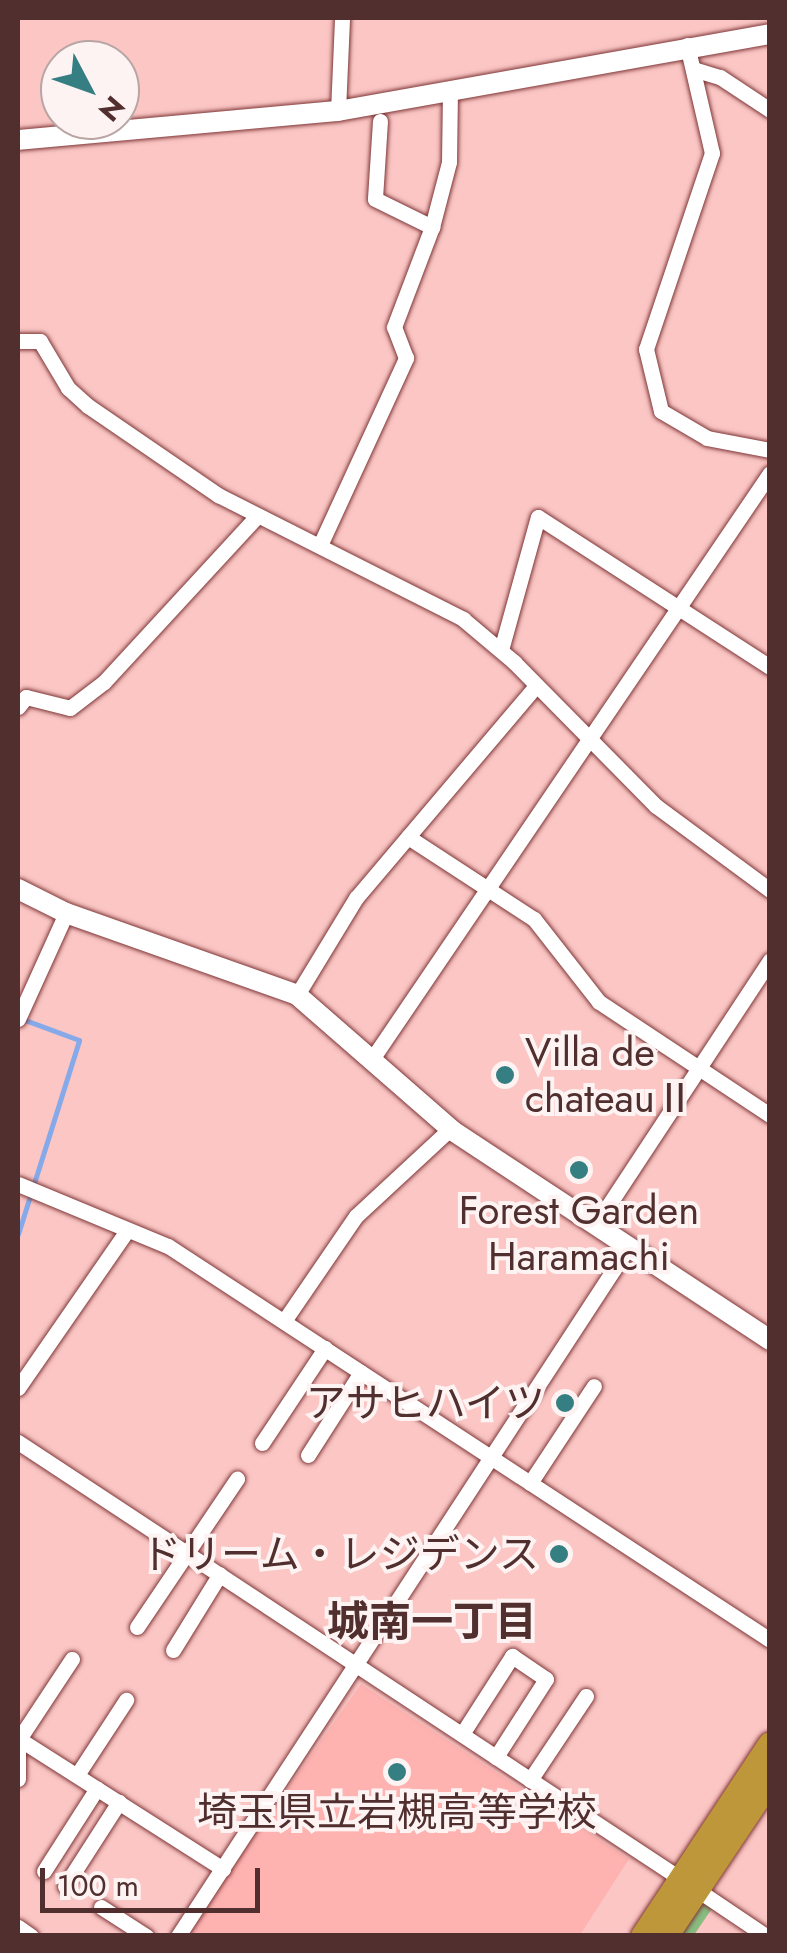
<!DOCTYPE html>
<html>
<head>
<meta charset="utf-8">
<style>
	body { margin:0 }
	#map { position:relative; width:787px; height:1953px; overflow:hidden; background:#fbc6c4; font-family:Jost,"Noto Sans JP",sans-serif }
	div>[style] { position:absolute }
	.built>* { inset:0; background:#feb3b1 }
	.green>* { inset:0; background:#89bc80 }
	.stream>* { height:5px; margin:-2.5px; padding:0 2.5px; transform-origin:2.5px; border-radius:2.5px; background:#86aae9 }
	.roads { filter:drop-shadow(0 0 2px #7e3637) drop-shadow(0 0 2px #7e3637) }
	.minor>* { height:15px; margin:-7.5px; padding:0 7.5px; transform-origin:7.5px; border-radius:7.5px; background:#fff }
	.tertiary>* { height:20px; margin:-10px; padding:0 10px; transform-origin:10px; border-radius:10px; background:#fff }
	.trunk>* { height:25px; margin:-12.5px; padding:0 12.5px; transform-origin:12.5px; border-radius:12.5px; background:#be973a }
	.dots>* { width:28px; height:28px; translate:-50% -50%; box-sizing:border-box; border:5px solid #fdf3f3; border-radius:50% }
	span { translate:-50% -50%; white-space:nowrap; text-align:center; line-height:1.15; -webkit-text-stroke:8px #fdf3f3; paint-order:stroke }
	.poi-label { font-size:40px; color:#502f2e }
	.left { translate:0 -50%; text-align:left }
	.right { translate:-100% -50%; text-align:right }
	.neighbourhood-label { font-size:42px; color:#502f2e; font-weight:700 }
	.frame { position:absolute; inset:0; border:20px solid #502f2e; pointer-events:none }
	.north { position:absolute; left:40px; top:40px; width:100px; height:100px; box-sizing:border-box; background:#fdf3f3; border:2px solid #b8a5a4; border-radius:50%; rotate:131deg; font-size:28px; font-weight:700; line-height:40px; text-align:center; color:#502f2e }
	.north::after { content:''; display:block; margin:auto; width:35px; height:45px; background:#357e82; clip-path:polygon(50% 0,100% 100%,50% 72%,0 100%) }
	.scale { position:absolute; left:40px; top:1868px; width:220px; height:45px; box-sizing:border-box; border:5px solid #502f2e; border-top:0; padding-left:12px; font-size:30px; line-height:35px; white-space:nowrap; color:#502f2e; -webkit-text-stroke:8px #fdf3f3; paint-order:stroke }
</style>
</head>
<body>
<div id="map">
	<div class="built">
		<i style="clip-path:polygon(361px 1684px,629px 1859px,580px 1935px,184px 1936px)"></i>
	</div>
	<div class="green">
		<i style="clip-path:polygon(702px 1900px,713px 1907px,694px 1935px,686px 1935px,681px 1932px)"></i>
	</div>
	<div class="stream">
		<i style="left:18px;top:1234px;width:203px;rotate:-72.5deg"></i>
		<i style="left:79px;top:1040px;width:63px;rotate:-159.6deg"></i>
	</div>
	<div class="roads">
		<div class="minor">
			<i style="left:687px;top:45px;width:111px;rotate:77deg"></i>
			<i style="left:712px;top:153px;width:207px;rotate:108.6deg"></i>
			<i style="left:646px;top:349px;width:64px;rotate:76.4deg"></i>
			<i style="left:661px;top:411px;width:53px;rotate:30.4deg"></i>
			<i style="left:707px;top:438px;width:64px;rotate:10.8deg"></i>
			<i style="left:693px;top:69px;width:28px;rotate:17deg"></i>
			<i style="left:720px;top:77px;width:60px;rotate:33.4deg"></i>
			<i style="left:338px;top:111px;width:93px;rotate:-87.5deg"></i>
			<i style="left:380px;top:121px;width:78px;rotate:93.7deg"></i>
			<i style="left:375px;top:199px;width:64px;rotate:26.2deg"></i>
			<i style="left:432px;top:227px;width:67px;rotate:-75.3deg"></i>
			<i style="left:449px;top:162px;width:70px;rotate:-89.2deg"></i>
			<i style="left:18px;top:341px;width:22px"></i>
			<i style="left:40px;top:341px;width:55px;rotate:59.2deg"></i>
			<i style="left:68px;top:388px;width:27px;rotate:42deg"></i>
			<i style="left:88px;top:406px;width:158px;rotate:34.4deg"></i>
			<i style="left:218px;top:495px;width:275px;rotate:26.8deg"></i>
			<i style="left:463px;top:619px;width:67px;rotate:40.1deg"></i>
			<i style="left:514px;top:662px;width:202px;rotate:45.4deg"></i>
			<i style="left:656px;top:806px;width:142px;rotate:36.4deg"></i>
			<i style="left:321px;top:543px;width:204px;rotate:-65.3deg"></i>
			<i style="left:406px;top:358px;width:33px;rotate:-111deg"></i>
			<i style="left:394px;top:327px;width:107px;rotate:-69.2deg"></i>
			<i style="left:501px;top:650px;width:138px;rotate:-74.5deg"></i>
			<i style="left:538px;top:517px;width:276px;rotate:32.9deg"></i>
			<i style="left:18px;top:707px;width:13px;rotate:-51deg"></i>
			<i style="left:26px;top:697px;width:45px;rotate:14deg"></i>
			<i style="left:70px;top:708px;width:43px;rotate:-37.4deg"></i>
			<i style="left:104px;top:682px;width:226px;rotate:-47.3deg"></i>
			<i style="left:408px;top:837px;width:150px;rotate:33.1deg"></i>
			<i style="left:534px;top:919px;width:105px;rotate:51.9deg"></i>
			<i style="left:599px;top:1002px;width:205px;rotate:33.5deg"></i>
			<i style="left:297px;top:995px;width:114px;rotate:-58.7deg"></i>
			<i style="left:356px;top:898px;width:278px;rotate:-49.7deg"></i>
			<i style="left:18px;top:1019px;width:116px;rotate:-65.6deg"></i>
			<i style="left:372px;top:1059px;width:708px;rotate:-55.82deg"></i>
			<i style="left:18px;top:1184px;width:162px;rotate:22.5deg"></i>
			<i style="left:168px;top:1246px;width:719px;rotate:33.2deg"></i>
			<i style="left:596px;top:1224px;width:316px;rotate:-56.6deg"></i>
			<i style="left:284px;top:1321px;width:127px;rotate:-55.6deg"></i>
			<i style="left:356px;top:1216px;width:128px;rotate:-42.8deg"></i>
			<i style="left:18px;top:1388px;width:190px;rotate:-55.3deg"></i>
			<i style="left:18px;top:1442px;width:794px;rotate:33.39deg"></i>
			<i style="left:262px;top:1443px;width:114px;rotate:-56.4deg"></i>
			<i style="left:308px;top:1455px;width:98px;rotate:-57.4deg"></i>
			<i style="left:530px;top:1483px;width:116px;rotate:-56.6deg"></i>
			<i style="left:137px;top:1627px;width:179px;rotate:-56deg"></i>
			<i style="left:173px;top:1650px;width:89px;rotate:-58.3deg"></i>
			<i style="left:18px;top:1733px;width:46px;rotate:90deg"></i>
			<i style="left:462px;top:1734px;width:93px;rotate:-57.3deg"></i>
			<i style="left:512px;top:1656px;width:41px;rotate:34.1deg"></i>
			<i style="left:546px;top:1679px;width:93px;rotate:122.7deg"></i>
			<i style="left:19px;top:1739px;width:242px;rotate:32.5deg"></i>
			<i style="left:19px;top:1739px;width:96px;rotate:-56.5deg"></i>
			<i style="left:77px;top:1775px;width:90px;rotate:-56.8deg"></i>
			<i style="left:530px;top:1780px;width:101px;rotate:-56.3deg"></i>
			<i style="left:44px;top:1871px;width:98px;rotate:-57.4deg"></i>
			<i style="left:65px;top:1886px;width:100px;rotate:-57.3deg"></i>
			<i style="left:696px;top:1889px;width:84px;rotate:33.9deg"></i>
			<i style="left:101px;top:1907px;width:54px;rotate:32.8deg"></i>
			<i style="left:18px;top:1927px;width:16px;rotate:35deg"></i>
			<i style="left:178px;top:1936px;width:824px;rotate:-56.83deg"></i>
		</div>
		<div class="tertiary">
			<i style="left:18px;top:140px;width:321px;rotate:-5.2deg"></i>
			<i style="left:338px;top:111px;width:439px;rotate:-10.1deg"></i>
			<i style="left:18px;top:889px;width:54px;rotate:26.6deg"></i>
			<i style="left:66px;top:913px;width:245px;rotate:19.5deg"></i>
			<i style="left:297px;top:995px;width:207px;rotate:41.1deg"></i>
			<i style="left:453px;top:1131px;width:380px;rotate:33.4deg"></i>
		</div>
		<div class="trunk">
			<i style="left:643px;top:1936px;width:230px;rotate:-56.5deg"></i>
			<i style="left:665px;top:1936px;width:189px;rotate:-56.2deg"></i>
		</div>
	</div>
	<div class="dots">
		<i style="left:505px;top:1075px;background:#357e82"></i>
		<i style="left:579px;top:1170px;background:#357e82"></i>
		<i style="left:565px;top:1403px;background:#357e82"></i>
		<i style="left:559px;top:1554px;background:#357e82"></i>
		<i style="left:397px;top:1772px;background:#357e82"></i>
	</div>
	<div class="poi-label">
		<span class="left" style="left:525px;top:1075px">Villa de<br>chateauⅡ</span>
		<span style="left:579px;top:1233px">Forest Garden<br>Haramachi</span>
		<span class="right" style="left:545px;top:1403px">アサヒハイツ</span>
		<span class="right" style="left:539px;top:1554px">ドリーム・レジデンス</span>
		<span style="left:397px;top:1812px">埼玉県立岩槻高等学校</span>
	</div>
	<div class="neighbourhood-label">
		<span style="left:432px;top:1622px">城南一丁目</span>
	</div>
	<div class="frame"></div>
	<div class="north">N</div>
	<div class="scale">100 m</div>
</div>
</body>
</html>
